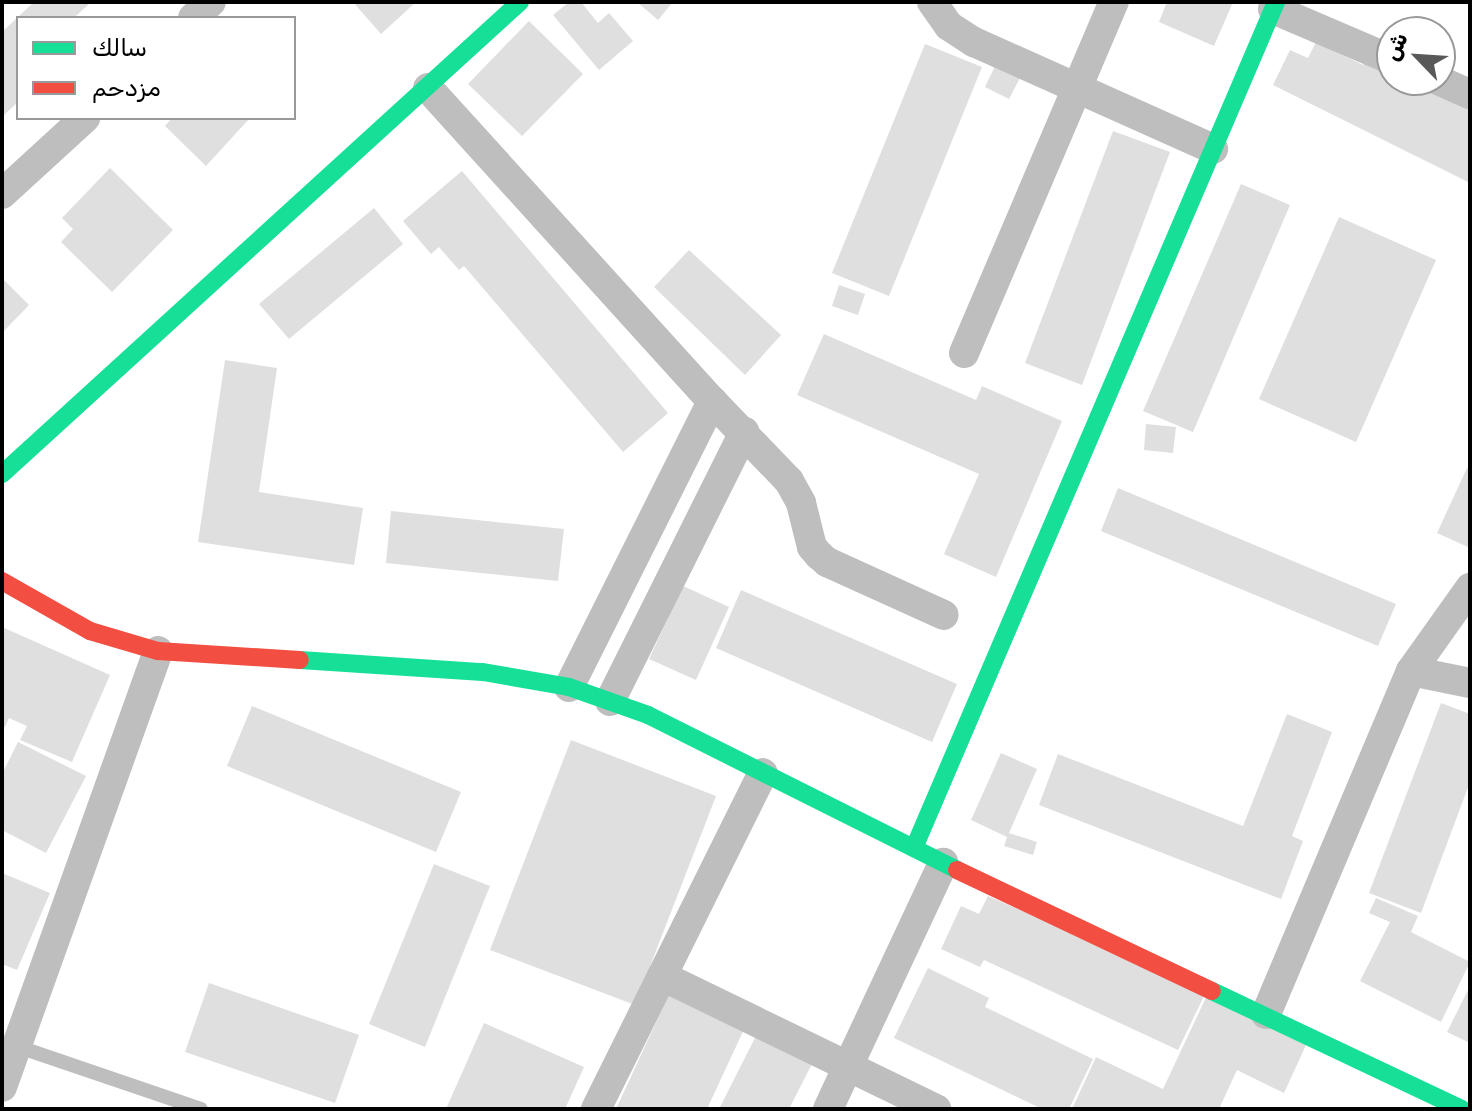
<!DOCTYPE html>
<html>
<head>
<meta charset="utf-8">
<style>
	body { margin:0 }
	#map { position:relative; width:1472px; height:1111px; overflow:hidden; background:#fff; font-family:Rubik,"Noto Naskh Arabic",sans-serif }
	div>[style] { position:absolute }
	.building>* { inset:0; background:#dfdfdf }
	.lane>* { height:14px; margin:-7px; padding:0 7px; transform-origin:7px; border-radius:7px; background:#bebebe }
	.street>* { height:30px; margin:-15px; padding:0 15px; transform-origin:15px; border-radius:15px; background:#bebebe }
	.fast>* { height:18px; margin:-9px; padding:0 9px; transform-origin:9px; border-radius:9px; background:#16e098 }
	.jam>* { height:18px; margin:-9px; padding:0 9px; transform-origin:9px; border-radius:9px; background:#f24e42 }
	span { translate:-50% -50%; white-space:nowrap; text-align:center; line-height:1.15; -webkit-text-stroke:6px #fff; paint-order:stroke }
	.frame { position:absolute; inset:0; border:4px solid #000; pointer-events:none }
	.legend { position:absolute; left:16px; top:16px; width:280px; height:104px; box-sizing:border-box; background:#fff; border:2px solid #999; margin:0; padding:10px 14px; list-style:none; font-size:24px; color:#000 }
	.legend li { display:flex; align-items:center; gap:16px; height:40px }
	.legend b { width:40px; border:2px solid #999 }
	.north { position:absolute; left:1376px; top:16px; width:80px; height:80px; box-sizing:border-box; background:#fff; border:2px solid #999; border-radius:50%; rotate:295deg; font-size:22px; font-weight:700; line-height:32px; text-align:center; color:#000 }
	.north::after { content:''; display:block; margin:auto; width:28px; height:36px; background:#595959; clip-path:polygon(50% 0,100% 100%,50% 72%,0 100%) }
</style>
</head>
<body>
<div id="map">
	<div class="building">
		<i style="clip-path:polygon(34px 2px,91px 2px,74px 18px,18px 18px,18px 102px,4px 115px,2px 32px)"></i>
		<i style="clip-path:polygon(353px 2px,416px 2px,381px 34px)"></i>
		<i style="clip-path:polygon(569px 2px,581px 2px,598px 23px,609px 13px,633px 41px,599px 70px,553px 15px)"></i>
		<i style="clip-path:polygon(637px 2px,673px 2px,658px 20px)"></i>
		<i style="clip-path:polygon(1167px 2px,1233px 2px,1214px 46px,1159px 22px)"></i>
		<i style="clip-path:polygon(529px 21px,583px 74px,522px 136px,468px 84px)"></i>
		<i style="clip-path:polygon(1316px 42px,1363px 65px,1366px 59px,1392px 72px,1392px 80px,1408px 80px,1470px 110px,1470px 183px,1273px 85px,1290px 50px,1308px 58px)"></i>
		<i style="clip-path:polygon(925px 44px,982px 67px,889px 296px,832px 273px)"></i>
		<i style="clip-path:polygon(995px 66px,1020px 78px,1009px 99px,985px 87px)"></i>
		<i style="clip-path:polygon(172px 118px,250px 118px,206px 166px,165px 126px)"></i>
		<i style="clip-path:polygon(1113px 131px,1170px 152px,1082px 385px,1025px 363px)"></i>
		<i style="clip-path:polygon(110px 168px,173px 230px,112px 292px,61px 242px,73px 229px,62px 218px)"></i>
		<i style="clip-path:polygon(462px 171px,668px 413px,623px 452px,464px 266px,459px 270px,439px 247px,431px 254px,403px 221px)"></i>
		<i style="clip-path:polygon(1241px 184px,1290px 205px,1193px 432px,1143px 411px)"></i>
		<i style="clip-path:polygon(374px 208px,403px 244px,289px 339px,259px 304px)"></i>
		<i style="clip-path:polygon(1339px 217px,1436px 260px,1356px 442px,1259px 399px)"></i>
		<i style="clip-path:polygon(689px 250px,781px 335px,745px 375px,654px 287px)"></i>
		<i style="clip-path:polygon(2px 278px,29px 305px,2px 333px)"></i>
		<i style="clip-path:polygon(839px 285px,865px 294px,858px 315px,832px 306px)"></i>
		<i style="clip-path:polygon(824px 334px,976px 400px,982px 386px,1062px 421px,996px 577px,944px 554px,979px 474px,797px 395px)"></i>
		<i style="clip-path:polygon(225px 360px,277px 368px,259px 492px,363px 508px,354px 565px,198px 542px)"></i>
		<i style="clip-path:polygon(1146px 424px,1176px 427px,1173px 453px,1144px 450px)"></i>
		<i style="clip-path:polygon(1467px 468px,1470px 469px,1470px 548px,1437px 533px)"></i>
		<i style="clip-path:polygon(1118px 488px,1396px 604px,1378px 646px,1101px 531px)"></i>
		<i style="clip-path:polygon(391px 511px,564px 529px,558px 581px,386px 563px)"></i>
		<i style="clip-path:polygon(683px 586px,729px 607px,696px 680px,649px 659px)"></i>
		<i style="clip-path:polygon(741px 590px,957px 684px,932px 742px,716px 648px)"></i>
		<i style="clip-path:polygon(2px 627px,110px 675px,72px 762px,20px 740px,27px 726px,9px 718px,5px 727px,2px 726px)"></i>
		<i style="clip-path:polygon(1441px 703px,1470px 714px,1470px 782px,1421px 913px,1369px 893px)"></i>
		<i style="clip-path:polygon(252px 706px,461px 792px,436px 852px,227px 766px)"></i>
		<i style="clip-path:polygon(1287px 714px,1332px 732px,1292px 836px,1303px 841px,1281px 899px,1039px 805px,1058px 754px,1243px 826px)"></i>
		<i style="clip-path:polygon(571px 740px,716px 796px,635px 1005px,490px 950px)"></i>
		<i style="clip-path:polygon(18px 742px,86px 776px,46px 853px,2px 830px,2px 774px)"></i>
		<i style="clip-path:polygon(1001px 753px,1037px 769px,1009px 833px,1037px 842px,1033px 855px,1004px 846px,1007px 837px,971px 820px)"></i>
		<i style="clip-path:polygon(434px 864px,490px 886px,425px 1047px,369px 1024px)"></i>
		<i style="clip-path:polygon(2px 873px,50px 893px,17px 970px,2px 964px)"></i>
		<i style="clip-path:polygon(988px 896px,1206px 992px,1178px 1050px,984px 960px,980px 967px,941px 949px,961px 906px,979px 914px)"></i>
		<i style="clip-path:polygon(1376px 898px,1418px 916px,1411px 932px,1470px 962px,1441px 1022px,1360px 981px,1390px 922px,1369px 913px)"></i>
		<i style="clip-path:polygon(928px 968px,989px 998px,985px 1007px,1093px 1059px,1069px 1109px,1042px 1109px,894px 1038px)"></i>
		<i style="clip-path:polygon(209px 983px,359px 1035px,335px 1103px,185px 1052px)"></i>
		<i style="clip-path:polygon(1470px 986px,1470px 1043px,1447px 1032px)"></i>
		<i style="clip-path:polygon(671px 990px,746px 1025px,707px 1109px,616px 1109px)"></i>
		<i style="clip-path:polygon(1209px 991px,1306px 1045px,1284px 1093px,1237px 1070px,1219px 1109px,1072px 1109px,1096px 1057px,1163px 1089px)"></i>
		<i style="clip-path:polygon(484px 1023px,584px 1067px,565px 1109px,446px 1109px)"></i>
		<i style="clip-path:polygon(761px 1026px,817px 1054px,789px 1109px,719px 1109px)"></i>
	</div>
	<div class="lane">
		<i style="left:19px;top:1047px;width:192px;rotate:18.8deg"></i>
	</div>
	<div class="street">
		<i style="left:932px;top:2px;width:29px;rotate:55deg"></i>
		<i style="left:949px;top:26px;width:30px;rotate:33deg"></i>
		<i style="left:974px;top:42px;width:262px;rotate:24.1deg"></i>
		<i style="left:1273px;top:9px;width:129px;rotate:23.2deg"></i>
		<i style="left:193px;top:18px;width:24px;rotate:-42deg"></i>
		<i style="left:1438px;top:80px;width:35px;rotate:24deg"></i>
		<i style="left:428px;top:88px;width:423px;rotate:47.8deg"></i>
		<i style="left:712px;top:401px;width:111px;rotate:46.1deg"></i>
		<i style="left:789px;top:481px;width:25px;rotate:61deg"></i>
		<i style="left:801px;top:503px;width:45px;rotate:76deg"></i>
		<i style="left:812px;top:547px;width:11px;rotate:49deg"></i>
		<i style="left:819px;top:555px;width:11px;rotate:41deg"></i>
		<i style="left:827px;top:562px;width:128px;rotate:24.4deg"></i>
		<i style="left:2px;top:194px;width:113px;rotate:-42.5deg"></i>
		<i style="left:964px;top:353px;width:382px;rotate:-66.9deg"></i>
		<i style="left:1411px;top:671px;width:60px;rotate:11.5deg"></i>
		<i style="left:569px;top:687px;width:320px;rotate:-63.4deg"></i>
		<i style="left:610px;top:701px;width:301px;rotate:-63.5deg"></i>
		<i style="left:662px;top:976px;width:305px;rotate:25.9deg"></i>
		<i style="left:1266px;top:1014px;width:372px;rotate:-67.1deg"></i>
		<i style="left:1411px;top:671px;width:102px;rotate:-54.6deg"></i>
		<i style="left:2px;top:1087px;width:463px;rotate:-70.3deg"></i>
		<i style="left:596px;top:1109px;width:375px;rotate:-63.6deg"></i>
		<i style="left:828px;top:1109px;width:272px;rotate:-64.9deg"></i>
	</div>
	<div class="fast">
		<i style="left:2px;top:474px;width:701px;rotate:-42.34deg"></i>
		<i style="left:300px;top:660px;width:183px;rotate:3.8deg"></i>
		<i style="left:483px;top:672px;width:87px;rotate:9.9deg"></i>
		<i style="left:569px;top:687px;width:84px;rotate:19.5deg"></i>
		<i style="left:648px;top:715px;width:346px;rotate:26.6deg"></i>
		<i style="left:914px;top:848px;width:920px;rotate:-66.83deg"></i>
		<i style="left:1212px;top:991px;width:276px;rotate:25.3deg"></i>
	</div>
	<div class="jam">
		<i style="left:2px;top:581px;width:101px;rotate:29.6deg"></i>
		<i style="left:90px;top:631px;width:71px;rotate:16.4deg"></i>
		<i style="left:158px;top:651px;width:142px;rotate:3.6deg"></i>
		<i style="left:957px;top:870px;width:282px;rotate:25.4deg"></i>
	</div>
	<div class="frame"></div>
	<ul class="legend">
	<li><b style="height:10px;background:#16e098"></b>سالك</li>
	<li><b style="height:10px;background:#f24e42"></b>مزدحم</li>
	</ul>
	<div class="north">ش</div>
</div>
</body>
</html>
